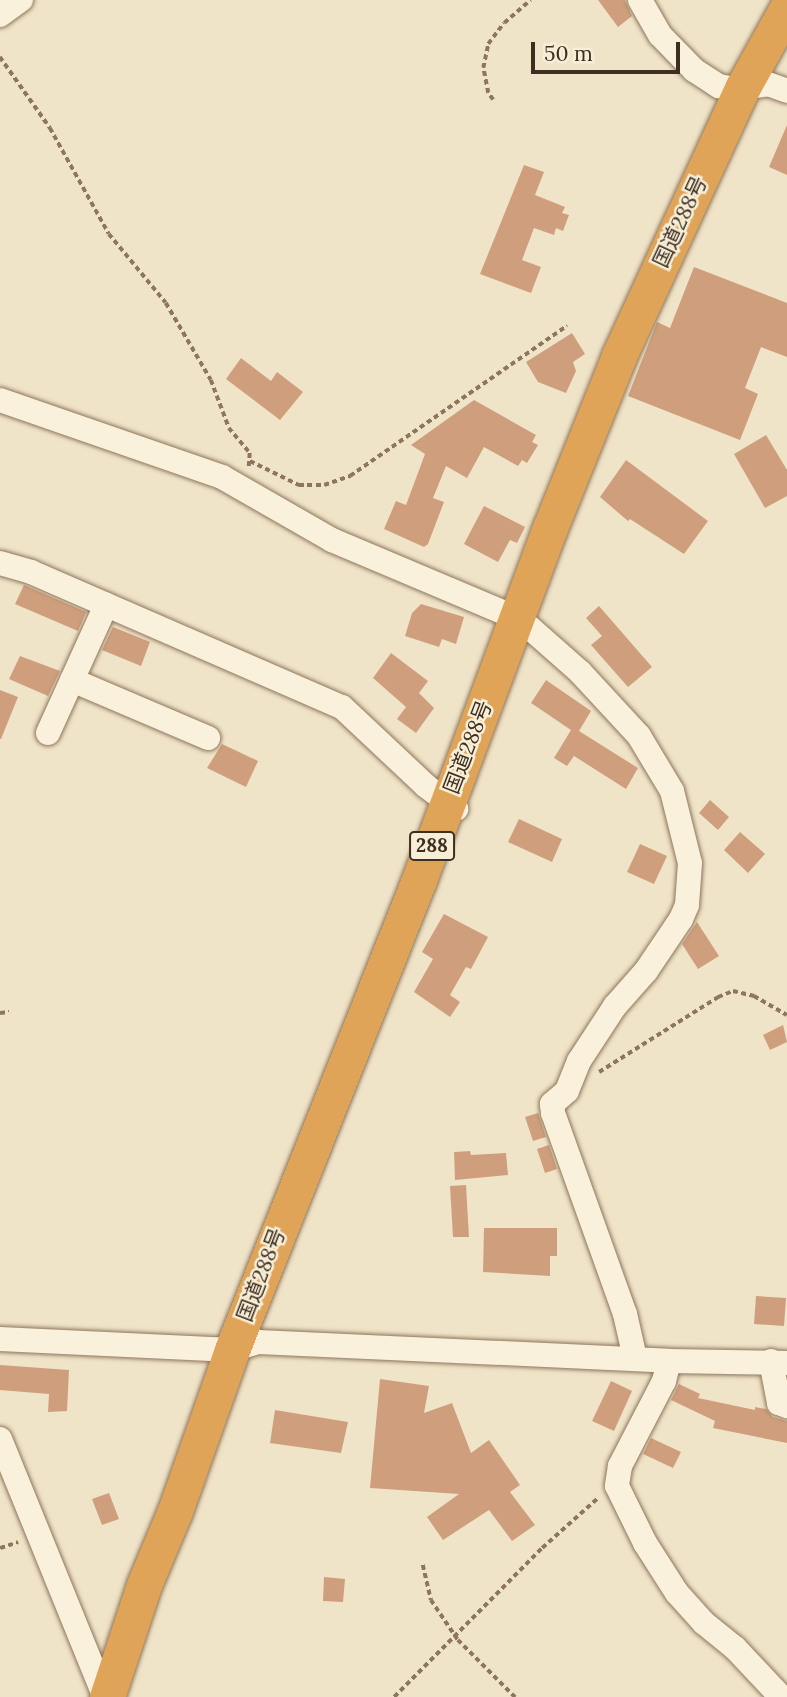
<!DOCTYPE html>
<html>
<head>
<meta charset="utf-8">
<style>
	body { margin:0 }
	#map { position:relative; width:787px; height:1697px; overflow:hidden; background:#f0e4c8; font-family:Lora,"Noto Sans JP",serif }
	div>[style] { position:absolute }
	.building>* { inset:0; background:#cf9f7d }
	.path>* { height:3.5px; margin-top:-1.75px; transform-origin:0; background:repeating-linear-gradient(90deg,#8d765c 0 5px,transparent 0 8.5px) }
	.roads { filter:drop-shadow(0 0 2px #8d765c) drop-shadow(0 0 2px #8d765c) }
	.minor>* { height:24px; margin:-12px; padding:0 12px; transform-origin:12px; border-radius:12px; background:#faf1dc }
	.highway>* { height:35px; margin:-17.5px; padding:0 17.5px; transform-origin:17.5px; border-radius:17.5px; background:#e0a458 }
	span { translate:-50% -50%; white-space:nowrap; text-align:center; line-height:1.15; -webkit-text-stroke:5px #f7eed8; paint-order:stroke }
	.shield-label span { padding:2px 5px; background:#f7eed8; border:2px solid; border-radius:5px; -webkit-text-stroke-width:0 }
	.shield-label { font-size:19px; color:#3d2e20; font-weight:700 }
	.street-label { font-size:21px; color:#3d2e20 }
	.scale { position:absolute; left:531px; top:42px; width:149px; height:32px; box-sizing:border-box; border:4px solid #3d2e20; border-top:0; padding-left:9px; font-size:21px; line-height:24px; white-space:nowrap; color:#3d2e20; -webkit-text-stroke:5px #f7eed8; paint-order:stroke }
</style>
</head>
<body>
<div id="map">
	<div class="building">
		<i style="clip-path:polygon(598px 0,625px 0,632px 16px,618px 27px)"></i>
		<i style="clip-path:polygon(787px 125px,787px 175px,769px 167px)"></i>
		<i style="clip-path:polygon(524px 165px,544px 172px,535px 195px,565px 207px,562px 213px,569px 215px,563px 231px,556px 228px,554px 235px,534px 228px,522px 260px,541px 267px,531px 293px,480px 274px)"></i>
		<i style="clip-path:polygon(694px 267px,787px 303px,787px 357px,761px 347px,745px 388px,758px 394px,740px 440px,628px 396px,657px 322px,670px 328px)"></i>
		<i style="clip-path:polygon(572px 333px,585px 354px,573px 362px,576px 371px,566px 393px,538px 382px,526px 362px)"></i>
		<i style="clip-path:polygon(241px 358px,271px 381px,277px 372px,303px 392px,280px 420px,226px 379px)"></i>
		<i style="clip-path:polygon(474px 400px,536px 435px,532px 442px,538px 445px,527px 463px,522px 460px,518px 466px,484px 447px,467px 478px,446px 466px,433px 498px,444px 502px,428px 544px,424px 547px,384px 529px,396px 501px,406px 505px,425px 454px,411px 445px)"></i>
		<i style="clip-path:polygon(766px 435px,787px 470px,787px 496px,765px 508px,734px 454px)"></i>
		<i style="clip-path:polygon(626px 460px,708px 521px,684px 554px,630px 519px,628px 521px,600px 497px)"></i>
		<i style="clip-path:polygon(484px 506px,525px 527px,517px 543px,510px 540px,498px 562px,464px 544px)"></i>
		<i style="clip-path:polygon(24px 585px,86px 612px,78px 631px,15px 604px)"></i>
		<i style="clip-path:polygon(421px 604px,464px 617px,456px 644px,442px 639px,439px 647px,405px 636px,412px 613px)"></i>
		<i style="clip-path:polygon(599px 606px,652px 667px,628px 687px,591px 645px,602px 636px,586px 618px)"></i>
		<i style="clip-path:polygon(113px 627px,150px 642px,141px 666px,102px 650px)"></i>
		<i style="clip-path:polygon(391px 653px,428px 681px,419px 693px,434px 708px,416px 733px,397px 719px,406px 707px,373px 678px)"></i>
		<i style="clip-path:polygon(20px 656px,60px 671px,48px 696px,9px 679px)"></i>
		<i style="clip-path:polygon(546px 680px,591px 711px,579px 731px,638px 768px,626px 789px,574px 756px,567px 766px,554px 758px,571px 730px,531px 703px)"></i>
		<i style="clip-path:polygon(0 690px,18px 697px,1px 739px,0 739px)"></i>
		<i style="clip-path:polygon(222px 744px,258px 761px,246px 787px,207px 768px)"></i>
		<i style="clip-path:polygon(710px 800px,729px 817px,718px 830px,699px 813px)"></i>
		<i style="clip-path:polygon(519px 819px,562px 839px,552px 862px,508px 842px)"></i>
		<i style="clip-path:polygon(740px 832px,765px 854px,748px 873px,724px 850px)"></i>
		<i style="clip-path:polygon(640px 844px,667px 856px,654px 884px,627px 872px)"></i>
		<i style="clip-path:polygon(444px 914px,488px 937px,471px 969px,466px 967px,450px 995px,460px 1002px,450px 1017px,414px 992px,433px 959px,422px 952px)"></i>
		<i style="clip-path:polygon(697px 922px,719px 956px,698px 969px,682px 944px)"></i>
		<i style="clip-path:polygon(783px 1025px,787px 1042px,770px 1050px,763px 1035px)"></i>
		<i style="clip-path:polygon(538px 1113px,546px 1137px,533px 1141px,525px 1117px)"></i>
		<i style="clip-path:polygon(549px 1145px,557px 1169px,545px 1173px,537px 1149px)"></i>
		<i style="clip-path:polygon(470px 1151px,471px 1155px,506px 1153px,508px 1175px,455px 1180px,454px 1152px)"></i>
		<i style="clip-path:polygon(466px 1185px,469px 1237px,453px 1237px,450px 1186px)"></i>
		<i style="clip-path:polygon(484px 1228px,557px 1228px,557px 1256px,550px 1256px,550px 1276px,483px 1272px)"></i>
		<i style="clip-path:polygon(756px 1296px,786px 1298px,784px 1326px,754px 1324px)"></i>
		<i style="clip-path:polygon(0 1365px,69px 1370px,67px 1411px,48px 1412px,49px 1394px,0 1390px)"></i>
		<i style="clip-path:polygon(380px 1379px,429px 1386px,424px 1413px,452px 1403px,471px 1453px,489px 1440px,520px 1485px,510px 1492px,535px 1525px,512px 1541px,489px 1510px,443px 1540px,427px 1517px,459px 1494px,370px 1488px)"></i>
		<i style="clip-path:polygon(611px 1381px,632px 1391px,614px 1431px,592px 1421px)"></i>
		<i style="clip-path:polygon(679px 1384px,700px 1394px,698px 1398px,755px 1410px,755px 1407px,766px 1409px,773px 1417px,787px 1421px,787px 1443px,713px 1428px,715px 1421px,671px 1400px)"></i>
		<i style="clip-path:polygon(275px 1410px,348px 1422px,341px 1453px,270px 1443px)"></i>
		<i style="clip-path:polygon(651px 1438px,681px 1452px,673px 1468px,643px 1454px)"></i>
		<i style="clip-path:polygon(109px 1493px,119px 1519px,102px 1525px,92px 1499px)"></i>
		<i style="clip-path:polygon(324px 1577px,345px 1579px,343px 1602px,323px 1601px)"></i>
	</div>
	<div class="path">
		<i style="left:0;top:57px;width:87px;rotate:54.8deg"></i>
		<i style="left:50px;top:128px;width:121px;rotate:60.9deg"></i>
		<i style="left:109px;top:234px;width:89px;rotate:50.4deg"></i>
		<i style="left:166px;top:303px;width:89px;rotate:59.7deg"></i>
		<i style="left:211px;top:380px;width:51px;rotate:69.4deg"></i>
		<i style="left:229px;top:428px;width:33px;rotate:50deg"></i>
		<i style="left:250px;top:453px;width:15px;rotate:94deg"></i>
		<i style="left:493px;top:100px;width:9px;rotate:-126deg"></i>
		<i style="left:488px;top:93px;width:25px;rotate:-101deg"></i>
		<i style="left:483px;top:68px;width:25px;rotate:-78deg"></i>
		<i style="left:488px;top:44px;width:26px;rotate:-53deg"></i>
		<i style="left:504px;top:23px;width:35px;rotate:-41deg"></i>
		<i style="left:250px;top:461px;width:55px;rotate:26.1deg"></i>
		<i style="left:299px;top:485px;width:25px"></i>
		<i style="left:324px;top:485px;width:28px;rotate:-19deg"></i>
		<i style="left:350px;top:476px;width:264px;rotate:-34.7deg"></i>
		<i style="left:0;top:1013px;width:9px;rotate:-6deg"></i>
		<i style="left:599px;top:1072px;width:141px;rotate:-32.2deg"></i>
		<i style="left:718px;top:997px;width:16px;rotate:-22deg"></i>
		<i style="left:733px;top:991px;width:22px;rotate:13deg"></i>
		<i style="left:754px;top:996px;width:38px;rotate:30deg"></i>
		<i style="left:0;top:1548px;width:19px;rotate:-18deg"></i>
		<i style="left:423px;top:1565px;width:36px;rotate:77deg"></i>
		<i style="left:431px;top:1600px;width:48px;rotate:56deg"></i>
		<i style="left:458px;top:1640px;width:81px;rotate:45deg"></i>
		<i style="left:394px;top:1697px;width:210px;rotate:-45.2deg"></i>
		<i style="left:542px;top:1548px;width:75px;rotate:-41.8deg"></i>
	</div>
	<div class="roads">
		<div class="minor">
			<i style="left:640px;top:0;width:40px;rotate:60.3deg"></i>
			<i style="left:660px;top:35px;width:49px;rotate:45.8deg"></i>
			<i style="left:694px;top:70px;width:30px;rotate:33deg"></i>
			<i style="left:719px;top:86px;width:15px;rotate:11deg"></i>
			<i style="left:734px;top:89px;width:34px;rotate:-8deg"></i>
			<i style="left:768px;top:84px;width:20px;rotate:20deg"></i>
			<i style="left:0;top:15px;width:26px;rotate:-36deg"></i>
			<i style="left:0;top:400px;width:235px;rotate:19.1deg"></i>
			<i style="left:222px;top:477px;width:127px;rotate:29.8deg"></i>
			<i style="left:332px;top:540px;width:201px;rotate:22.9deg"></i>
			<i style="left:0;top:563px;width:32px;rotate:16deg"></i>
			<i style="left:31px;top:572px;width:339px;rotate:23.5deg"></i>
			<i style="left:342px;top:707px;width:115px;rotate:43.2deg"></i>
			<i style="left:426px;top:786px;width:38px;rotate:37deg"></i>
			<i style="left:529px;top:627px;width:68px;rotate:41.4deg"></i>
			<i style="left:580px;top:672px;width:87px;rotate:47.3deg"></i>
			<i style="left:639px;top:736px;width:64px;rotate:59deg"></i>
			<i style="left:672px;top:791px;width:74px;rotate:76deg"></i>
			<i style="left:690px;top:863px;width:42px;rotate:94.1deg"></i>
			<i style="left:687px;top:905px;width:15px;rotate:113deg"></i>
			<i style="left:681px;top:919px;width:63px;rotate:123.9deg"></i>
			<i style="left:646px;top:971px;width:47px;rotate:131.5deg"></i>
			<i style="left:615px;top:1006px;width:66px;rotate:123.2deg"></i>
			<i style="left:579px;top:1061px;width:32px;rotate:112deg"></i>
			<i style="left:567px;top:1091px;width:20px;rotate:139deg"></i>
			<i style="left:552px;top:1104px;width:9px;rotate:84deg"></i>
			<i style="left:553px;top:1113px;width:214px;rotate:70.3deg"></i>
			<i style="left:625px;top:1314px;width:45px;rotate:77.2deg"></i>
			<i style="left:72px;top:680px;width:148px;rotate:23.1deg"></i>
			<i style="left:48px;top:733px;width:141px;rotate:-65.6deg"></i>
			<i style="left:0;top:1339px;width:232px;rotate:2.7deg"></i>
			<i style="left:232px;top:1350px;width:27px;rotate:-17deg"></i>
			<i style="left:258px;top:1342px;width:411px;rotate:2.6deg"></i>
			<i style="left:669px;top:1361px;width:118px;rotate:1deg"></i>
			<i style="left:669px;top:1361px;width:21px;rotate:104deg"></i>
			<i style="left:664px;top:1381px;width:96px;rotate:117.4deg"></i>
			<i style="left:620px;top:1466px;width:20px;rotate:99deg"></i>
			<i style="left:617px;top:1486px;width:64px;rotate:63.8deg"></i>
			<i style="left:645px;top:1543px;width:59px;rotate:57.4deg"></i>
			<i style="left:677px;top:1593px;width:40px;rotate:48deg"></i>
			<i style="left:704px;top:1623px;width:40px;rotate:39deg"></i>
			<i style="left:735px;top:1648px;width:67px;rotate:46.8deg"></i>
			<i style="left:771px;top:1361px;width:43px;rotate:79.2deg"></i>
			<i style="left:779px;top:1403px;width:9px;rotate:21deg"></i>
			<i style="left:0;top:1439px;width:279px;rotate:67.9deg"></i>
		</div>
		<div class="highway">
			<i style="left:107px;top:1697px;width:118px;rotate:-71.7deg"></i>
			<i style="left:144px;top:1585px;width:80px;rotate:-67.3deg"></i>
			<i style="left:175px;top:1511px;width:171px;rotate:-70.5deg"></i>
			<i style="left:232px;top:1350px;width:506px;rotate:-68.3deg"></i>
			<i style="left:419px;top:880px;width:376px;rotate:-69.6deg"></i>
			<i style="left:550px;top:528px;width:185px;rotate:-68.1deg"></i>
			<i style="left:619px;top:356px;width:296px;rotate:-65.3deg"></i>
			<i style="left:743px;top:87px;width:90px;rotate:-60.9deg"></i>
		</div>
	</div>
	<div class="shield-label">
		<span style="left:432px;top:846px">288</span>
	</div>
	<div class="street-label">
		<span style="left:680px;top:222px;rotate:-65deg">国道288号</span>
		<span style="left:468px;top:747px;rotate:-69deg">国道288号</span>
		<span style="left:261px;top:1275px;rotate:-69deg">国道288号</span>
	</div>
	<div class="scale">50 m</div>
</div>
</body>
</html>
